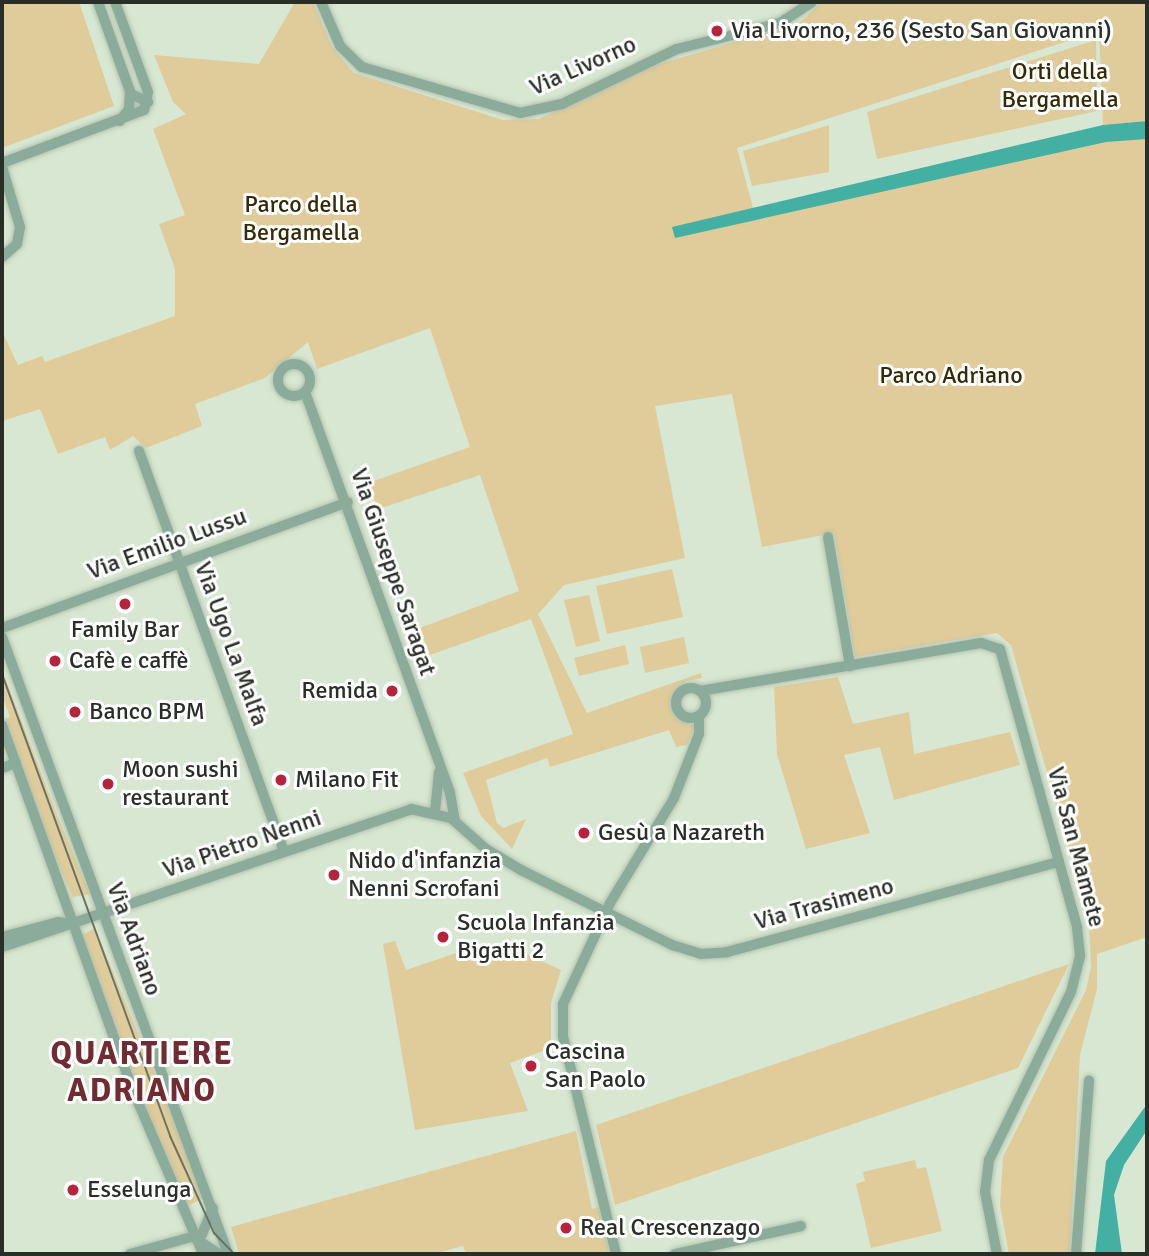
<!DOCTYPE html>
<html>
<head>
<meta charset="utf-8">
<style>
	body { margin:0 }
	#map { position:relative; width:1149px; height:1256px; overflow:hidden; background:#d7e7d1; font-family:Signika,sans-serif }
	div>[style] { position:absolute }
	.green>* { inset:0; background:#e0cc9a }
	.water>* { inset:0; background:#43b0a3 }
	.roads { filter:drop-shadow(0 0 2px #b4c2af) drop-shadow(0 0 2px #b4c2af) }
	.minor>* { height:10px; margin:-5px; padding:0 5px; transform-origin:5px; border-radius:5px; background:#8bac9a }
	.minor>.ring { margin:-5px; padding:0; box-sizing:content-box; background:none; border:10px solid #8bac9a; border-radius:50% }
	.tram>* { height:2px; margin:-1px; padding:0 1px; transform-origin:1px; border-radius:1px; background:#697265 }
	.dots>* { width:19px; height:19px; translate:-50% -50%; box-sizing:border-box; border:4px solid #fff; border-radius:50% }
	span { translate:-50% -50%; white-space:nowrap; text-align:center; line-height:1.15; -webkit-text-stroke:6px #fff; paint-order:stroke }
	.poi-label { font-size:24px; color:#292f27 }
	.left { translate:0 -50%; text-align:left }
	.right { translate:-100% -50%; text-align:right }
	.street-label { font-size:24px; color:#292f27 }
	.park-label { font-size:24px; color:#352907 }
	.district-label { font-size:32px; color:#712b31; font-weight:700; letter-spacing:2px }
	.frame { position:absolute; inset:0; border:4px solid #292f27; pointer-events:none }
</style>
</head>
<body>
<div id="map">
	<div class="green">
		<i style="clip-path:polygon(2px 2px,79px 2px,114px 106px,2px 148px)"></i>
		<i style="clip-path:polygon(295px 2px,313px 2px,332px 47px,354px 73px,503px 120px,539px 119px,656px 65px,799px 23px,822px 2px,1147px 2px,1147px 121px,1103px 125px,1099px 31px,737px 148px,756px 219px,1147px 132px,1147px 937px,1097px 954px,1097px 989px,1080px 1055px,1070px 1254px,1009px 1254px,1000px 1206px,1003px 1157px,1086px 990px,1091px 967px,1089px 922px,1011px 645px,997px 633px,855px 657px,834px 533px,762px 547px,732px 394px,655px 406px,685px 558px,564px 585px,538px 614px,587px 713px,701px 673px,702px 678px,686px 681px,672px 697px,675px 716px,696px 727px,687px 745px,676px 747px,669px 730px,550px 767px,547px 758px,486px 780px,497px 823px,503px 828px,526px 819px,512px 849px,481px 816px,463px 773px,573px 734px,531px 619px,430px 655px,420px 628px,519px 591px,480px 475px,378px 509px,368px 483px,470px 447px,430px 328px,317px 369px,308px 342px,265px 378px,195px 404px,202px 426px,146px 448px,133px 436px,110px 450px,105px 437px,58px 454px,40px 409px,2px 421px,2px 331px,18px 365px,42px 356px,45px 362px,175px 316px,175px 269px,159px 224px,185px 215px,153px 129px,186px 114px,173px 102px,154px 55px,259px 64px)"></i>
		<i style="clip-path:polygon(1096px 40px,1097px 111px,877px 159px,867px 112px)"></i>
		<i style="clip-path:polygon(829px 125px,829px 172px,752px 186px,743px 151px)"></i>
		<i style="clip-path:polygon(672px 569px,683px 617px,607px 634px,596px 586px)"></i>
		<i style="clip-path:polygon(589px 595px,600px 641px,576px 647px,564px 600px)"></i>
		<i style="clip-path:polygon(684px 637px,689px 663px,645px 673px,640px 647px)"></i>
		<i style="clip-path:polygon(625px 645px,629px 664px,579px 676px,574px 658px)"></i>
		<i style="clip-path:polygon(2px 669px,57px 815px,90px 894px,73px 897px,52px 850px,5px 719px,10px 717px,2px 695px)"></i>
		<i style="clip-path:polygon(838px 677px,853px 724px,909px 712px,914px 754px,1010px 732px,1020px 765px,894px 800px,880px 747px,844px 755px,870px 833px,806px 849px,777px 754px,774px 687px)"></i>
		<i style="clip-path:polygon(95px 928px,205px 1197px,188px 1206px,154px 1132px,82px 935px)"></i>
		<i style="clip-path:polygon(395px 941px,406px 970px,486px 943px,496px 948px,508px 945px,561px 970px,551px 1003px,551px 1048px,510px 1063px,528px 1111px,415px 1130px,383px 944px)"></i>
		<i style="clip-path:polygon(1069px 964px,1018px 1068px,615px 1205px,596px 1125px)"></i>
		<i style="clip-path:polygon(576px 1131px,592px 1209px,599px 1207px,610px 1254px,466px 1254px,463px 1246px,433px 1254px,239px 1254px,231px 1227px)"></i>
		<i style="clip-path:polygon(915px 1160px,917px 1169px,926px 1167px,942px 1231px,871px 1248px,856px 1184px,865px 1181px,863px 1172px)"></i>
	</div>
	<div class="water">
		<i style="clip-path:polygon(1147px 121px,1147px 139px,1106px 142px,675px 238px,672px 227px,1103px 125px)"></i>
		<i style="clip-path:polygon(1147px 1104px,1147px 1130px,1124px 1165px,1114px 1195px,1122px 1254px,1095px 1254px,1106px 1161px)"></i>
	</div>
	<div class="roads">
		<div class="minor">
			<i style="left:98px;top:2px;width:98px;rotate:70.3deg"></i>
			<i style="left:131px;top:94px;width:19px;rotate:25deg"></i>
			<i style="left:321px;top:2px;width:48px;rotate:66.6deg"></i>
			<i style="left:340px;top:46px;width:30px;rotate:44deg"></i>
			<i style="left:362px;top:67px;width:165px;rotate:16.2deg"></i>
			<i style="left:520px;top:113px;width:43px;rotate:-12.1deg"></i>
			<i style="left:562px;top:104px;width:127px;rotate:-25.6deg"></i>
			<i style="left:677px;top:49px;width:106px;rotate:-14.2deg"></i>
			<i style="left:780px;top:23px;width:38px;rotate:-33deg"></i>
			<i style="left:120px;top:121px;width:15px;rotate:-53deg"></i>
			<i style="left:129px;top:109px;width:18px;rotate:-87deg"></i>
			<i style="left:2px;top:163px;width:152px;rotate:-20.5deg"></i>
			<i style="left:144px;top:110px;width:18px;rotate:-77deg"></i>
			<i style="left:148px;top:92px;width:96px;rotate:-110.1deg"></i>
			<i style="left:2px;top:167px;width:63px;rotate:73.3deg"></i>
			<i style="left:20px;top:227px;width:17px;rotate:100deg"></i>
			<i style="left:17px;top:244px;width:20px;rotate:139deg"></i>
			<i class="ring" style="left:278px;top:364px;width:22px;height:22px"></i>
			<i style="left:305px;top:392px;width:426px;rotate:70.1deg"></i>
			<i style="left:450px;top:793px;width:28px;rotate:80deg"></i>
			<i style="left:139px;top:451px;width:425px;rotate:70.1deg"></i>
			<i style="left:828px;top:537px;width:131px;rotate:80.3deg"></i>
			<i style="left:2px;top:628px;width:368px;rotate:-20deg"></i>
			<i style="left:2px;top:637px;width:657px;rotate:69.88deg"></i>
			<i class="ring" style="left:676px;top:688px;width:20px;height:20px"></i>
			<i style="left:700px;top:691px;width:285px;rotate:-9.7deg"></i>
			<i style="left:981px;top:643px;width:20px;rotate:18deg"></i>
			<i style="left:1000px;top:649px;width:288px;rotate:74.5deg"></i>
			<i style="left:1077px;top:927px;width:29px;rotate:84deg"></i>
			<i style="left:1080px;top:956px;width:37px;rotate:104deg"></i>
			<i style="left:1071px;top:992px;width:187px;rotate:116deg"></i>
			<i style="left:989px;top:1160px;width:32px;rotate:97deg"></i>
			<i style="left:985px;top:1192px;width:63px;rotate:79deg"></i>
			<i style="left:2px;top:725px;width:386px;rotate:70.3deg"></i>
			<i style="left:132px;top:1088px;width:181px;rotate:66.8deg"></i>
			<i style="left:2px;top:768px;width:15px;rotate:-20deg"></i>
			<i style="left:435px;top:812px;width:40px;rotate:-84.3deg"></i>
			<i style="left:2px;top:937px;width:58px;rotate:-15deg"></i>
			<i style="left:58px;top:922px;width:15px;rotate:8deg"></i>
			<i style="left:2px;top:947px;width:432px;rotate:-18.6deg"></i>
			<i style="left:411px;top:809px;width:41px;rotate:12.7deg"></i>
			<i style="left:451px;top:818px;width:47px;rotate:41.5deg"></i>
			<i style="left:486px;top:849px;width:41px;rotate:31deg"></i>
			<i style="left:521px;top:870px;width:169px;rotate:26.4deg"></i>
			<i style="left:672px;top:945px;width:30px;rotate:17deg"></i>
			<i style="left:701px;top:954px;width:26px;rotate:-4deg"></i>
			<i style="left:727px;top:952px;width:344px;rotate:-15.2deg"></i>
			<i style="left:193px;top:1237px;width:31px;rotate:33deg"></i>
			<i style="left:130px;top:1254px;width:75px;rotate:-15.5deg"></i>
			<i style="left:202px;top:1234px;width:28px;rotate:-67deg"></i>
			<i style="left:616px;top:1254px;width:224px;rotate:-103.7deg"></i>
			<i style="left:563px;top:1036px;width:32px;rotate:-90deg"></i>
			<i style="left:563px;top:1004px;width:111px;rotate:-65deg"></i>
			<i style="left:610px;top:903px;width:123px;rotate:-58.6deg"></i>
			<i style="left:674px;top:798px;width:69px;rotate:-68.7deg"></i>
			<i style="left:699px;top:734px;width:18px;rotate:-90deg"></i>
			<i style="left:675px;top:1254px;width:129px;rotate:-12.5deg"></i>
			<i style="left:1076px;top:1254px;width:174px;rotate:-85.7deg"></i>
		</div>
	</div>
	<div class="tram">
		<i style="left:2px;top:674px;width:492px;rotate:70deg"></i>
		<i style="left:170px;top:1136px;width:107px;rotate:65.6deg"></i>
		<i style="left:214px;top:1233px;width:29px;rotate:46deg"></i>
	</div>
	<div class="dots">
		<i style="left:717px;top:31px;background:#b5233d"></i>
		<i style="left:125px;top:604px;background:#b5233d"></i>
		<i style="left:55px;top:661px;background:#b5233d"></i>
		<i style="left:392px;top:691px;background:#b5233d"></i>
		<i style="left:75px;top:712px;background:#b5233d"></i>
		<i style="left:281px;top:780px;background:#b5233d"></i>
		<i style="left:108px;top:784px;background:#b5233d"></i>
		<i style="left:584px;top:833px;background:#b5233d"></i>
		<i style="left:334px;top:875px;background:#b5233d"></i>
		<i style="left:443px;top:937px;background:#b5233d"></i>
		<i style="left:531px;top:1066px;background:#b5233d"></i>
		<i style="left:73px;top:1190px;background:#b5233d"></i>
		<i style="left:566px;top:1228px;background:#b5233d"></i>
	</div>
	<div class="poi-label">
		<span class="left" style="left:731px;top:31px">Via Livorno, 236 (Sesto San Giovanni)</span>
		<span style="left:125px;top:630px">Family Bar</span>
		<span class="left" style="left:69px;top:661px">Cafè e caffè</span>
		<span class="right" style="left:378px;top:691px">Remida</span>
		<span class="left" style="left:89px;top:712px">Banco BPM</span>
		<span class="left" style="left:122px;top:784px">Moon sushi<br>restaurant</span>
		<span class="left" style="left:295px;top:780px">Milano Fit</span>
		<span class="left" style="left:598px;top:833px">Gesù a Nazareth</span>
		<span class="left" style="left:348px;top:875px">Nido d'infanzia<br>Nenni Scrofani</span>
		<span class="left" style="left:457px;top:937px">Scuola Infanzia<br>Bigatti 2</span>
		<span class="left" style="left:545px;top:1066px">Cascina<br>San Paolo</span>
		<span class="left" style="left:87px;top:1190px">Esselunga</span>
		<span class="left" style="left:580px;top:1228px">Real Crescenzago</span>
	</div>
	<div class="street-label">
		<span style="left:583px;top:66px;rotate:-24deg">Via Livorno</span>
		<span style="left:167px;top:544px;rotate:-20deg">Via Emilio Lussu</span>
		<span style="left:393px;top:572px;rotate:71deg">Via Giuseppe Saragat</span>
		<span style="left:231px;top:644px;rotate:70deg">Via Ugo La Malfa</span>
		<span style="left:242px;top:844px;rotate:-19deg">Via Pietro Nenni</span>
		<span style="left:1076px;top:847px;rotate:75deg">Via San Mamete</span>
		<span style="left:824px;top:904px;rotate:-15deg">Via Trasimeno</span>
		<span style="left:134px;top:939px;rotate:70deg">Via Adriano</span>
	</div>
	<div class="park-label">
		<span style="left:1060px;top:86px">Orti della<br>Bergamella</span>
		<span style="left:301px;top:219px">Parco della<br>Bergamella</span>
		<span style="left:951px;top:376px">Parco Adriano</span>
	</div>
	<div class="district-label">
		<span style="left:142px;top:1073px">QUARTIERE<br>ADRIANO</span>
	</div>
	<div class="frame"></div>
</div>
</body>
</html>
